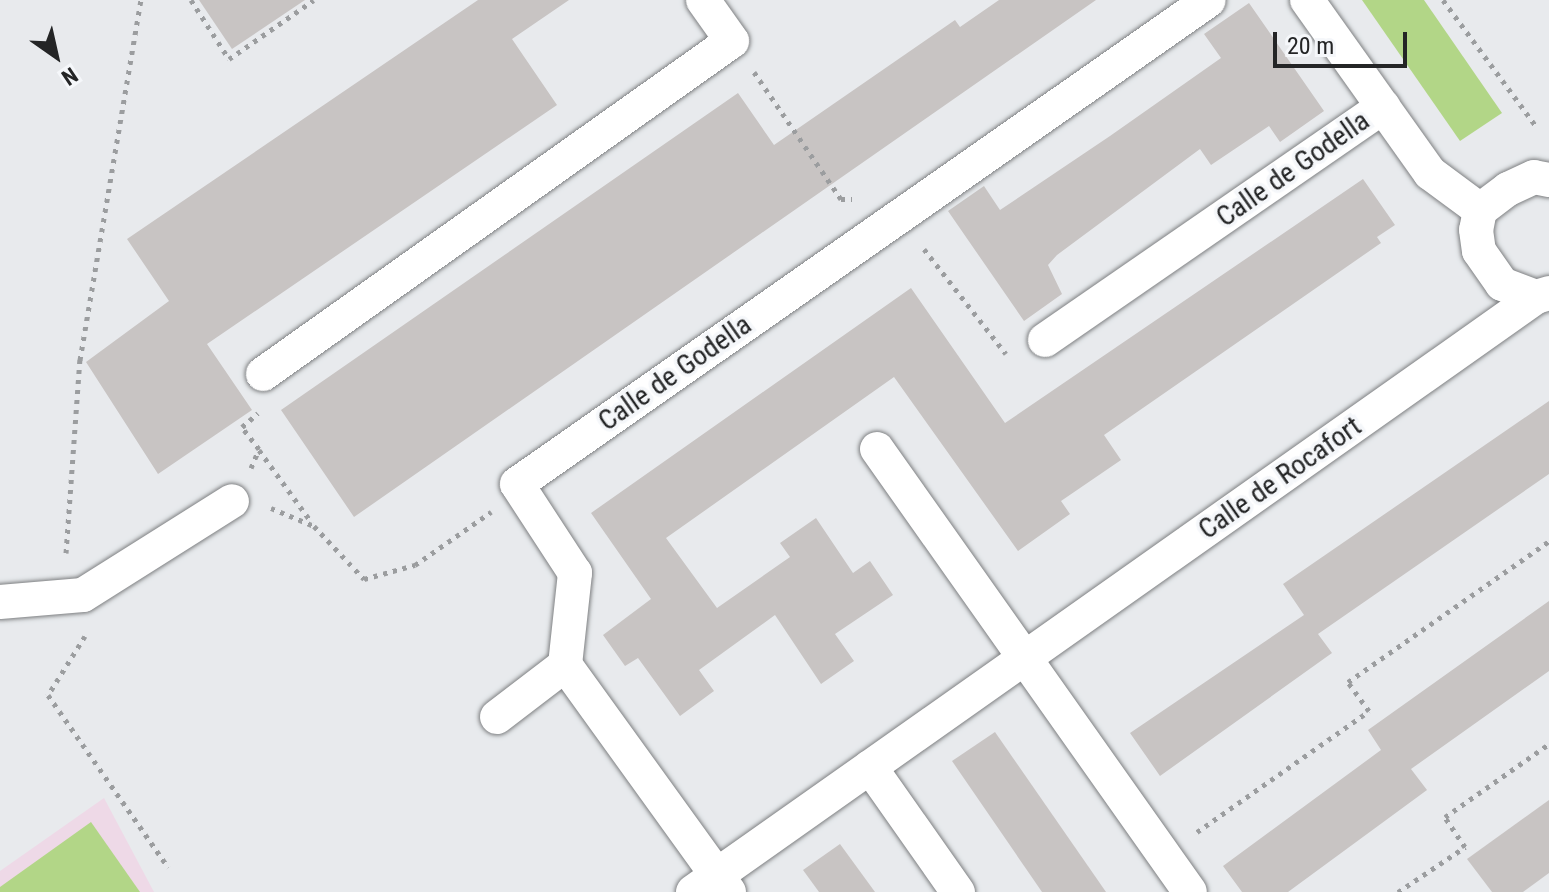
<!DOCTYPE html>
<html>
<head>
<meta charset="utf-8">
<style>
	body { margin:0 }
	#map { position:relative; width:1549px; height:892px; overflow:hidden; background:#e8eaed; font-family:"Roboto Condensed",sans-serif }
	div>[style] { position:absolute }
	.education>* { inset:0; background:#eed9e7 }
	.green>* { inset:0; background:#b2d687 }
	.building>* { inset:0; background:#c8c4c3 }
	.path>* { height:5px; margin-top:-2.5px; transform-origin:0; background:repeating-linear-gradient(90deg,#9b9d9f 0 4px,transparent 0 10px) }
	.roads { filter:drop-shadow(0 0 2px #7e8082) drop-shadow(0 0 2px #7e8082) }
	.street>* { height:34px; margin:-17px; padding:0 17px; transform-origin:17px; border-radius:17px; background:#fff }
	span { translate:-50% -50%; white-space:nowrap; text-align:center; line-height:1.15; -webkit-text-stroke:7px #f5f7fa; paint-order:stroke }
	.street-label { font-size:28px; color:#242526 }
	.north { position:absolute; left:16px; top:16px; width:80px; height:80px; -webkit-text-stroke:6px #f5f7fa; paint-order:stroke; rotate:146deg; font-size:22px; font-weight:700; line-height:32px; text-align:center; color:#242526 }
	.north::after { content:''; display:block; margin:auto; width:28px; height:36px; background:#242526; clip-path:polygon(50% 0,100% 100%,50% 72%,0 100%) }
	.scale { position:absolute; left:1273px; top:32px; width:134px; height:36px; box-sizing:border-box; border:4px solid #242526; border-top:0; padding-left:10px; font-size:24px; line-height:28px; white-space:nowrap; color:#242526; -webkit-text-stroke:6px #f5f7fa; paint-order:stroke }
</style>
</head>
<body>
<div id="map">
	<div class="education">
		<i style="clip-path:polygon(104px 798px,154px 892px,0 892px,0 871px)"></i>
	</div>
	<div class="green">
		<i style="clip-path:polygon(1362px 0,1424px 0,1502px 113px,1460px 141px)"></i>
		<i style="clip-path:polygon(91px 822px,140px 892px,0 892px,0 887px)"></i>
	</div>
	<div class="building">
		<i style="clip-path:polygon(199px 0,305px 0,232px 49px)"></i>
		<i style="clip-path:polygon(478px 0,569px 0,512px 39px,557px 105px,207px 344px,252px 410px,158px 474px,86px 362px,169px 301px,127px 239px)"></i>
		<i style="clip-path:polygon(999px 0,1096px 0,354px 517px,281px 410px,738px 93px,774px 145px,955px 20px,960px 27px)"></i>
		<i style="clip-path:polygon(1249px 3px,1324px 111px,1280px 142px,1269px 126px,1211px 165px,1200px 149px,1057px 255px,1048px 265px,1062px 294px,1024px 321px,948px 211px,984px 186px,1000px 210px,1110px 136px,1221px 58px,1204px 34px)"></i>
		<i style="clip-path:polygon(1363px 179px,1395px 225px,1377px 237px,1381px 243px,1104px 435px,1121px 460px,1061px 501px,1070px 514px,1018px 551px,894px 377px,666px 538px,717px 608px,790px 557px,780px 543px,816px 518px,853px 573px,870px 561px,893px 595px,835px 634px,854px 661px,821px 684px,775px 615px,699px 670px,714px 691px,680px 716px,638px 658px,625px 666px,603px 635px,651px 599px,591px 513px,911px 288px,1005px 423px)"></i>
		<i style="clip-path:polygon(1549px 401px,1549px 474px,1318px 634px,1332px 653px,1160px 776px,1130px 733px,1304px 615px,1283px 584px)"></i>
		<i style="clip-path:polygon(1549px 601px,1549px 671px,1411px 769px,1427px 790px,1288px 892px,1242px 892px,1223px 866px,1381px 750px,1368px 730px)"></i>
		<i style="clip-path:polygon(995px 732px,1106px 892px,1042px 892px,952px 761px)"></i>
		<i style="clip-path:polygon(1549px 800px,1549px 873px,1523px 892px,1492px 892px,1467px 859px)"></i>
		<i style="clip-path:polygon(840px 844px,875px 892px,819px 892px,803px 870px)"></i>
	</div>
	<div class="path">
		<i style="left:191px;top:0;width:70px;rotate:57.2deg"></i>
		<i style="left:229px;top:59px;width:103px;rotate:-34.8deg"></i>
		<i style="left:1443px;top:0;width:155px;rotate:53.6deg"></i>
		<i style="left:754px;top:72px;width:154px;rotate:55.6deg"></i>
		<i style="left:841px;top:199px;width:11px"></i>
		<i style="left:924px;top:249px;width:133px;rotate:52deg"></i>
		<i style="left:259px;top:450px;width:90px;rotate:54deg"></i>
		<i style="left:251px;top:468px;width:21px;rotate:-67deg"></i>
		<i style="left:259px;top:449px;width:28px;rotate:-128deg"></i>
		<i style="left:242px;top:427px;width:21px;rotate:-41deg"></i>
		<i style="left:271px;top:508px;width:47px;rotate:22.7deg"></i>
		<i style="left:314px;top:526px;width:73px;rotate:46.7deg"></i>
		<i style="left:364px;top:579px;width:53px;rotate:-15.4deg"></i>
		<i style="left:415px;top:565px;width:93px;rotate:-34.9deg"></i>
		<i style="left:66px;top:553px;width:194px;rotate:-85.9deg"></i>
		<i style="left:80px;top:360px;width:365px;rotate:-80.4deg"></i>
		<i style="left:85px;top:636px;width:70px;rotate:122.1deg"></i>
		<i style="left:48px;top:695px;width:210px;rotate:55.1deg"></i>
		<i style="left:1197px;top:832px;width:210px;rotate:-35.1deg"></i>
		<i style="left:1369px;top:711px;width:36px;rotate:-126deg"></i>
		<i style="left:1348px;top:682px;width:246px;rotate:-35deg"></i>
		<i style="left:1398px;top:892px;width:81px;rotate:-33.9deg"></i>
		<i style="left:1465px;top:847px;width:36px;rotate:-124deg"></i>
		<i style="left:1445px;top:817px;width:127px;rotate:-35.1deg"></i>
	</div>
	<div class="roads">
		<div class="street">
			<i style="left:1307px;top:0;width:212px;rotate:54.6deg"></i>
			<i style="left:1430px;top:173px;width:62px;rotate:36.5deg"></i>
			<i style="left:1549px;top:180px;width:15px;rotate:-169deg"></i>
			<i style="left:1534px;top:177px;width:29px;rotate:155deg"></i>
			<i style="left:1508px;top:189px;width:35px;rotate:143deg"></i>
			<i style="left:1480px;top:210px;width:20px;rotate:101deg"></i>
			<i style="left:1476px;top:230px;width:21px;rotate:82deg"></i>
			<i style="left:1479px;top:251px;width:40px;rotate:55.1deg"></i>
			<i style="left:1502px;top:284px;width:36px;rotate:21deg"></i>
			<i style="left:1536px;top:297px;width:14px;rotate:-17deg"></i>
			<i style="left:1045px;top:340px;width:411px;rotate:-34.6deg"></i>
			<i style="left:263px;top:374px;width:575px;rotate:-35.38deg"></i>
			<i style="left:732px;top:41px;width:50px;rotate:-125.3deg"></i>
			<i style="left:877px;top:449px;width:542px;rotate:54.76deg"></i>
			<i style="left:0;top:602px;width:83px;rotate:-4.8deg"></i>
			<i style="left:83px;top:595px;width:176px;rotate:-32.2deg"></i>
			<i style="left:497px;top:717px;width:86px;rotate:-37.4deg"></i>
			<i style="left:870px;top:767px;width:153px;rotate:54.9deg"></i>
			<i style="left:693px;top:892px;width:1032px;rotate:-35.21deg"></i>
			<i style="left:729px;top:892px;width:280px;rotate:-125.8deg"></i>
			<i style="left:565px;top:665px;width:93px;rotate:-83.8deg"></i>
			<i style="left:575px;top:573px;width:106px;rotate:-123.1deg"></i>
			<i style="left:517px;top:484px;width:844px;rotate:-34.97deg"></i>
		</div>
	</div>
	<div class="street-label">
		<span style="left:1293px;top:169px;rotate:-35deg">Calle de Godella</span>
		<span style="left:675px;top:373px;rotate:-35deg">Calle de Godella</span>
		<span style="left:1280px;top:478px;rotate:-35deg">Calle de Rocafort</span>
	</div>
	<div class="north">N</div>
	<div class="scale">20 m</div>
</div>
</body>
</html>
